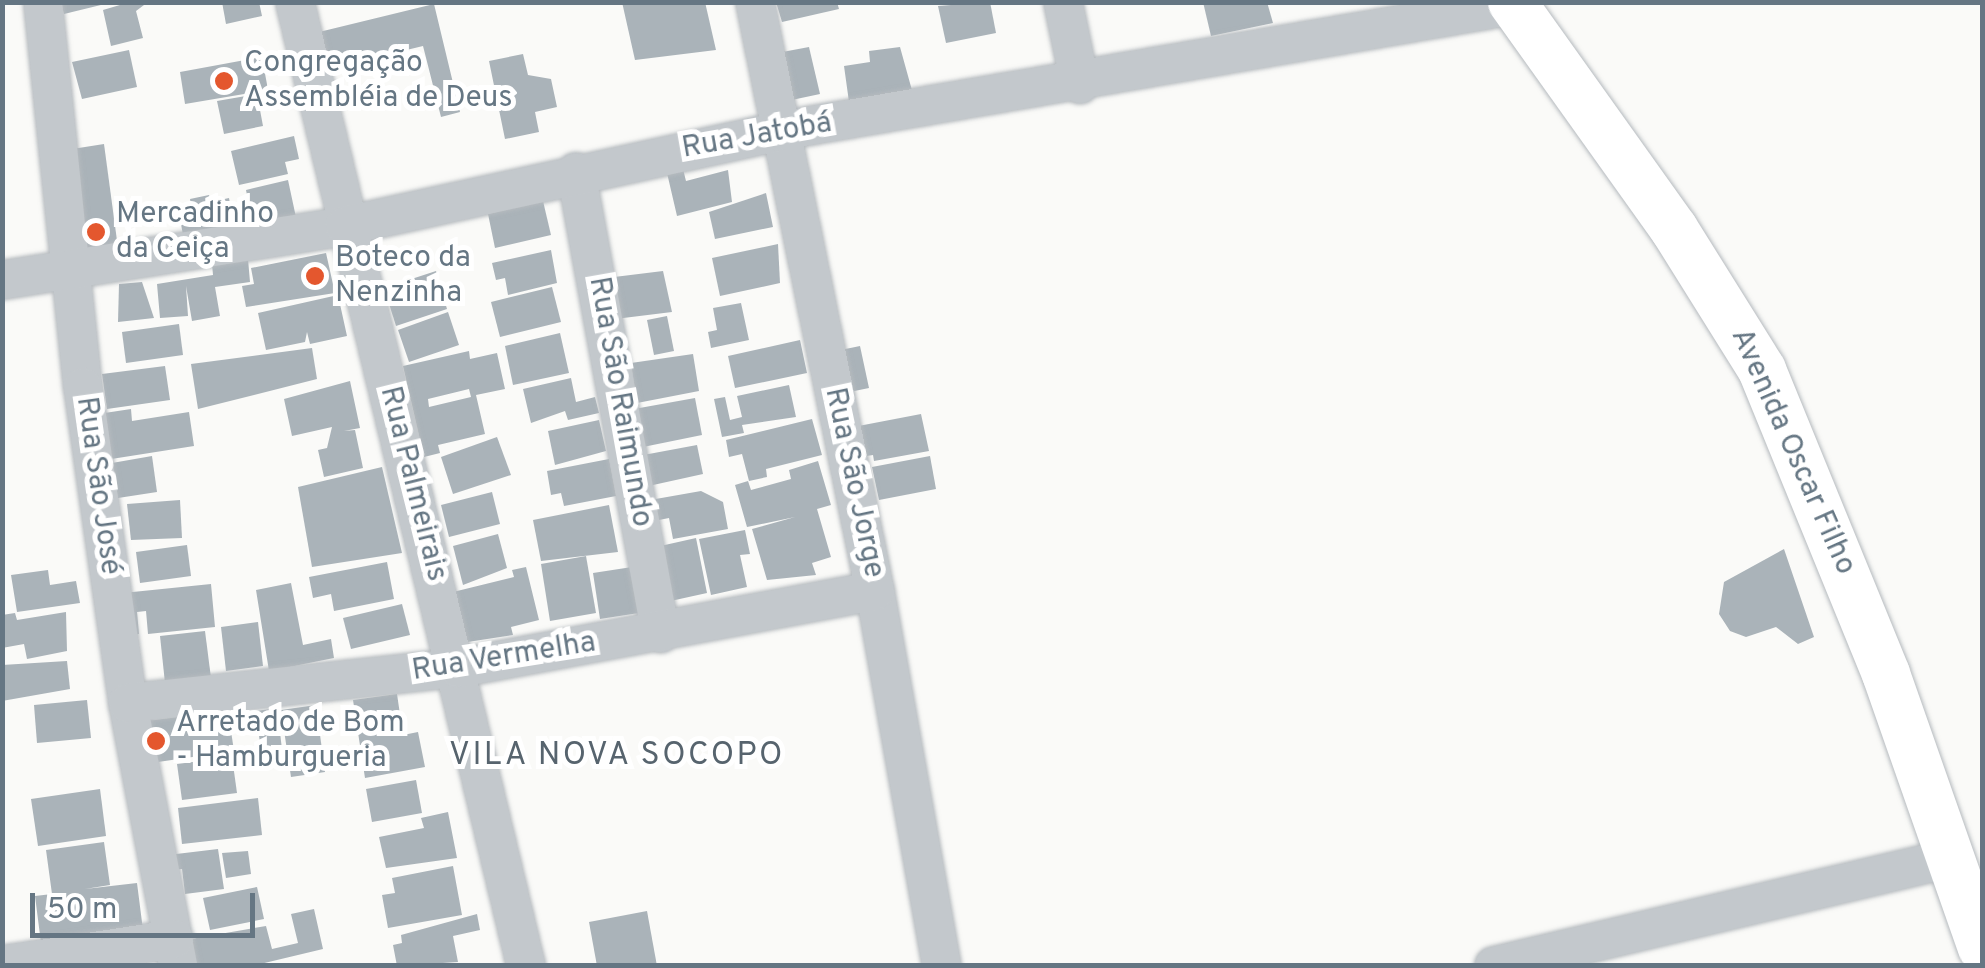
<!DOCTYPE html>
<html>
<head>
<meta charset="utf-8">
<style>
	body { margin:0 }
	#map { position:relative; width:1985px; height:968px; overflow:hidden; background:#fafaf8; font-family:Overpass,sans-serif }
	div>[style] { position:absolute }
	.building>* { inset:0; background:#aab3b9 }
	.roads { filter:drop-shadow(0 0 2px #b5babe) drop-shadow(0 0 2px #b5babe) }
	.minor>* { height:38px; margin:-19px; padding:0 19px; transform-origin:19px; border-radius:19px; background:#c3c8cc }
	.major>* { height:48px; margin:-24px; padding:0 24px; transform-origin:24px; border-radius:24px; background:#fff }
	.dots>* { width:28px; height:28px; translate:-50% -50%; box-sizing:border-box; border:5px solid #fff; border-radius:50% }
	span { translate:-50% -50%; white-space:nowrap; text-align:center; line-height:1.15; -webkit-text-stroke:10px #fff; paint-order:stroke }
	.poi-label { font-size:30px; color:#657683 }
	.left { translate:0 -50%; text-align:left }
	.street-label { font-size:30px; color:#657683 }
	.neighbourhood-label { font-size:32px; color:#57646e; letter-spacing:2.5px }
	.frame { position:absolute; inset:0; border:5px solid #657683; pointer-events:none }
	.scale { position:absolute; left:30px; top:893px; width:225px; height:45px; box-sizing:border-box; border:5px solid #657683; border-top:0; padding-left:12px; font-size:30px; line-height:35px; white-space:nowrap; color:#657683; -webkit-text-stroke:8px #fff; paint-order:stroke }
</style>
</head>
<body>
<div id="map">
	<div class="building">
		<i style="clip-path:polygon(61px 2px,105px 2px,105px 4px,64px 14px)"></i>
		<i style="clip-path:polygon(130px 2px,148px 2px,136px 11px,143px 38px,111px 46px,103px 10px)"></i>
		<i style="clip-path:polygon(222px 2px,259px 2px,262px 16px,226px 24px)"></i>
		<i style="clip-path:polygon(622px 2px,705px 2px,716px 50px,635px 60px)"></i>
		<i style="clip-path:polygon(776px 2px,837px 2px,839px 9px,782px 22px)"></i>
		<i style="clip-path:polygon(990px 2px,996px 33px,946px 43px,938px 6px)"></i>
		<i style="clip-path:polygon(1203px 2px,1267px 2px,1273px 23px,1211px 36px)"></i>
		<i style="clip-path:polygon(434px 4px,460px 112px,441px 117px,423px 46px,324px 70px,315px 33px)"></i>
		<i style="clip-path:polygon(809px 47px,820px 94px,787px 101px,777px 53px)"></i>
		<i style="clip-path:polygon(900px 47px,913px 94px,849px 102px,844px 66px,870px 62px,869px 51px)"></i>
		<i style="clip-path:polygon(129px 50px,137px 87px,82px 99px,72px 62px)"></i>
		<i style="clip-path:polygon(523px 54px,528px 75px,551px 79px,557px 107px,535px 112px,539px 132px,505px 139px,489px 61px)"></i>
		<i style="clip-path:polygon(262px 57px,268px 90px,185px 104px,180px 72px)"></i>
		<i style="clip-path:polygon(257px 94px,263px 126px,224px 134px,217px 101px)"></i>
		<i style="clip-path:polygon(294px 136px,299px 159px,285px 162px,288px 174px,239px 185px,231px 151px)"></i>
		<i style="clip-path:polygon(104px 144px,118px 248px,79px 253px,66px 150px)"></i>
		<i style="clip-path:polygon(683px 169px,686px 181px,728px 170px,732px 202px,677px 216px,667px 173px)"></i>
		<i style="clip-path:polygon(288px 180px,297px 222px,254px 230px,246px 190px)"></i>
		<i style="clip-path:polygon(766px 193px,773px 227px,715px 239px,709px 212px)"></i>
		<i style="clip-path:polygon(209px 195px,211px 202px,229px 198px,235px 231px,184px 240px,180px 219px,193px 216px,190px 199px)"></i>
		<i style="clip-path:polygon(543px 201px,551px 235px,495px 248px,488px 214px)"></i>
		<i style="clip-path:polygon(778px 244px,780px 283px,720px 296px,712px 258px)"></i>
		<i style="clip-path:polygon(551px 250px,557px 283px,508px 295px,505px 278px,496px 280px,492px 263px)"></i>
		<i style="clip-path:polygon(326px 253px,335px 293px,246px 307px,242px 286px,254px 284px,251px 268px)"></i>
		<i style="clip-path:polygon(248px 259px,250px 282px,215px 287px,220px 316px,192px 321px,186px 286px,188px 316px,160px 318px,157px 284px,213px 275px,212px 264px)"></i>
		<i style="clip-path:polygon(436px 271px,447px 309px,396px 326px,384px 288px)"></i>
		<i style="clip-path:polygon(663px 271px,672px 312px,607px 320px,598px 279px)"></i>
		<i style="clip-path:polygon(142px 282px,154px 318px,118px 322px,119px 284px)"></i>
		<i style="clip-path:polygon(552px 287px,561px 322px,500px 337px,491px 302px)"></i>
		<i style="clip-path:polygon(338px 295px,347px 336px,310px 344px,307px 332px,305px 342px,266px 350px,258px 313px)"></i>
		<i style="clip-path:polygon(741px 303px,749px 340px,711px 348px,708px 332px,717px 330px,713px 308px)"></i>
		<i style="clip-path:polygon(448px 312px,459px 345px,409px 362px,398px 330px)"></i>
		<i style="clip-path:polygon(667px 316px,674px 351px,654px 355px,647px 320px)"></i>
		<i style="clip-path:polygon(179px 324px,183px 355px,126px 363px,122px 332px)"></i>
		<i style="clip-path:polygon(560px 333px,569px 373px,513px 385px,505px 346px)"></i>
		<i style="clip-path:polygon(800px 340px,807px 373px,735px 388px,728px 356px)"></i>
		<i style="clip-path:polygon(860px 346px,869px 388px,840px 394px,831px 352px)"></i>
		<i style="clip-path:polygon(312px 348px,317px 379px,198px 409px,191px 364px)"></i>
		<i style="clip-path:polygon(evenodd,469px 351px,470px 359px,497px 353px,505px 389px,476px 395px,485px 434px,438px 445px,440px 453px,424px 457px,403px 366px,469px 351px,469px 389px,471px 397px,429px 407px,428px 399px,469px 389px)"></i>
		<i style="clip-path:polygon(693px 354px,699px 391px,637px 403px,631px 363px)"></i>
		<i style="clip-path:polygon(165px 366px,170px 400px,107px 409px,102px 374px)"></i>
		<i style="clip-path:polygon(571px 378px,576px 402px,595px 397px,599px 413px,568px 420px,565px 411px,531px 423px,523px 389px)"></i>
		<i style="clip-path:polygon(350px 381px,360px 428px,344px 431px,355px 430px,363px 468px,324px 477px,318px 450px,327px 448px,332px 427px,292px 436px,284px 399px)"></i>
		<i style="clip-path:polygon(789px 385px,796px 417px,742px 425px,744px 433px,722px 437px,714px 399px,725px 397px,730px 420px,742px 417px,737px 396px)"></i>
		<i style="clip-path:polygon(695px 398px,702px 435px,643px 447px,634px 409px)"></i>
		<i style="clip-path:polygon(131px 409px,132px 421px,189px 412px,194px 446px,105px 460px,98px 414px)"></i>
		<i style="clip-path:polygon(921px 414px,929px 451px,874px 461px,873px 455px,854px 458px,848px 428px)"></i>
		<i style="clip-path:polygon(812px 419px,822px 455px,766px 469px,767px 477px,749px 481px,742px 454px,729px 457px,726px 440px)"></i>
		<i style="clip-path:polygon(599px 420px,606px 451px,555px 465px,548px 431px)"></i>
		<i style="clip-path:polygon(497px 437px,511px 475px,453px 494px,441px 457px)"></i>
		<i style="clip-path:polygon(697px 445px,703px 474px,644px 487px,638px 456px)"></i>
		<i style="clip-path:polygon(152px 456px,157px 492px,118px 498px,112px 463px)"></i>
		<i style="clip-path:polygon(930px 456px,936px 489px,879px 500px,872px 467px)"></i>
		<i style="clip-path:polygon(609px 459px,616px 496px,564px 506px,561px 493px,551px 495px,547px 471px)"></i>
		<i style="clip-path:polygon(818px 461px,831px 505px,817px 509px,831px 557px,812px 563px,816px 575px,767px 580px,752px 529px,795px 517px,747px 527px,735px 485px,748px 481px,751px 490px,791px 479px,789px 470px)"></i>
		<i style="clip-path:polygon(382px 467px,402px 553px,312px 567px,298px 487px)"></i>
		<i style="clip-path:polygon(701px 491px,723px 502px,728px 529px,673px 539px,669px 518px,654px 521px,650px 500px)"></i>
		<i style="clip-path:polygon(492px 492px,500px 524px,449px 537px,441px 505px)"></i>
		<i style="clip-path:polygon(180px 500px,182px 538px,131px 540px,127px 504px)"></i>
		<i style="clip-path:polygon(609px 505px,618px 552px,541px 561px,533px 520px)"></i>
		<i style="clip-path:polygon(745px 530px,750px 554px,740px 555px,747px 587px,711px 595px,699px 539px)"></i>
		<i style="clip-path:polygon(498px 534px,507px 568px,463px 585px,453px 546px)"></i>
		<i style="clip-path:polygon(696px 538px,707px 593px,666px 602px,656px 547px)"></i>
		<i style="clip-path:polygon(187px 545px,191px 576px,140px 583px,136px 552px)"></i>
		<i style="clip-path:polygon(1784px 549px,1814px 637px,1798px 644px,1776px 627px,1746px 637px,1730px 631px,1719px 614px,1724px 582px)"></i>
		<i style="clip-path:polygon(586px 556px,596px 613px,550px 621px,541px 564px)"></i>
		<i style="clip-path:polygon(387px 562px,394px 599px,334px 611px,331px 594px,313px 598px,309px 577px)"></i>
		<i style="clip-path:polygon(526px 567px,539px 620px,511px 627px,513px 635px,461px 643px,449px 593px,514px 577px,512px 570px)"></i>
		<i style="clip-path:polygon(632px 567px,639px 613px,600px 619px,593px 573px)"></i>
		<i style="clip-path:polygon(48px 570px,50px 585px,76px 581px,80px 603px,17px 612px,11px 575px)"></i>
		<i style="clip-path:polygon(291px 583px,303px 645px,331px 639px,334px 658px,269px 671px,256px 590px)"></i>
		<i style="clip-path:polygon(211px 584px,215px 627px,148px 634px,146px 611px,137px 612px,139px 634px,128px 635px,123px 593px)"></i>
		<i style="clip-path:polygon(402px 604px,410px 635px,351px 649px,343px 618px)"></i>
		<i style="clip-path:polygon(66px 612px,67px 651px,27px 659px,24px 644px,2px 648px,2px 615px,15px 613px,17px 620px)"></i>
		<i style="clip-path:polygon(258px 622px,263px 666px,226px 671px,221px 627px)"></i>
		<i style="clip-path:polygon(205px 631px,211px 678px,165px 683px,160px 636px)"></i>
		<i style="clip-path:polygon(67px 661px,70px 689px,2px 701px,2px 665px)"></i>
		<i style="clip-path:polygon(397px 694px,403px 735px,418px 732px,425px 767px,365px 778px,353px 700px)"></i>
		<i style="clip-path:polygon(87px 700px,91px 738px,37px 743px,34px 705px)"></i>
		<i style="clip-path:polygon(316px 705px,325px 772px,291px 777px,281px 710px)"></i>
		<i style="clip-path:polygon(277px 708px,282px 749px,261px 752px,256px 711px)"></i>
		<i style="clip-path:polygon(228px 711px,234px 751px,151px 763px,146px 721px)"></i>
		<i style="clip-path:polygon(232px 757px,237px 793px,182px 800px,177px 764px)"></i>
		<i style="clip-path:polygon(416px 780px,422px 813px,372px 822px,366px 789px)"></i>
		<i style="clip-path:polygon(100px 789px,106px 836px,38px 846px,31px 799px)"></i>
		<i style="clip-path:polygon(258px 798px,262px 835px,182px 844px,178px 808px)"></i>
		<i style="clip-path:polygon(448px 812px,457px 858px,386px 868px,379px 837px,424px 828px,421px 818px)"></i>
		<i style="clip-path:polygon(104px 842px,110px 885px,85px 889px,137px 883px,143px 930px,41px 943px,35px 896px,52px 894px,46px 850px)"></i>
		<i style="clip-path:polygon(218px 849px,224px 889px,185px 894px,182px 869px,170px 870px,168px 855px)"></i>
		<i style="clip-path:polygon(248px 851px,251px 874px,226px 878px,222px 853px)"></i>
		<i style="clip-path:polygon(453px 866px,462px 915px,388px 928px,382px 895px,395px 893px,392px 878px)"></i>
		<i style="clip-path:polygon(257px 887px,264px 919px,210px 930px,203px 898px)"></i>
		<i style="clip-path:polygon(314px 909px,323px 949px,252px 966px,191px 966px,185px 940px,266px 926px,272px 949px,298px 943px,291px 914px)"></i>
		<i style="clip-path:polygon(647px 911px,657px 966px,597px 966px,589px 922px)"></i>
		<i style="clip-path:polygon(477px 914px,480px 930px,453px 936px,458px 962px,397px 966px,393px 945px,402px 943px,401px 935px)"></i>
	</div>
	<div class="roads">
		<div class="minor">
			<i style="left:43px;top:2px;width:387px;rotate:84.1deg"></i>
			<i style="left:83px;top:387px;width:319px;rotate:81.9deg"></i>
			<i style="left:128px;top:703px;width:268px;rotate:79.2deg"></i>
			<i style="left:295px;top:2px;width:991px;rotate:76.52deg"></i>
			<i style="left:755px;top:2px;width:601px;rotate:78.48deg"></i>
			<i style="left:875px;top:591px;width:381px;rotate:79.9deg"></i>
			<i style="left:1063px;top:2px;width:84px;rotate:78.3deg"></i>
			<i style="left:576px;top:172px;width:469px;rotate:79.6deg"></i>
			<i style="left:2px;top:280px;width:347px;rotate:-8.9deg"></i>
			<i style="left:345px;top:226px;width:444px;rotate:-12.3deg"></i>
			<i style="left:779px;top:131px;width:747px;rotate:-9.71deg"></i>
			<i style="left:128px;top:703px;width:332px;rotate:-6.1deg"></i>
			<i style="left:458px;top:668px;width:424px;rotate:-10.5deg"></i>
			<i style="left:2px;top:965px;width:174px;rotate:-8.6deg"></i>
			<i style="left:1494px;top:966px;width:470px;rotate:-13.3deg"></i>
		</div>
		<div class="major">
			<i style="left:1512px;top:2px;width:279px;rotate:54.5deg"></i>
			<i style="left:1674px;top:229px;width:166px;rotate:58deg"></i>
			<i style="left:1762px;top:370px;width:328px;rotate:67.8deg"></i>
			<i style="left:1886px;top:674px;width:290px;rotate:70.7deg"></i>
		</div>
	</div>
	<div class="dots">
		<i style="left:224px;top:81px;background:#e4572e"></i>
		<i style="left:96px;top:232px;background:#e4572e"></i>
		<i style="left:315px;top:276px;background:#e4572e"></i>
		<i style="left:156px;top:741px;background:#e4572e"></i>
	</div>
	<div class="poi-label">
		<span class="left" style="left:244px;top:81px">Congregação<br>Assembléia de Deus</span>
		<span class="left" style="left:116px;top:232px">Mercadinho<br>da Ceiça</span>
		<span class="left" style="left:335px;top:276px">Boteco da<br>Nenzinha</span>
		<span class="left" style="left:176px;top:741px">Arretado de Bom<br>- Hamburgueria</span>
	</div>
	<div class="street-label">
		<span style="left:757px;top:137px;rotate:-10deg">Rua Jatobá</span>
		<span style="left:619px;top:402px;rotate:80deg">Rua São Raimundo</span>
		<span style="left:1792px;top:452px;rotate:66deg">Avenida Oscar Filho</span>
		<span style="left:853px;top:483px;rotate:78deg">Rua São Jorge</span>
		<span style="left:412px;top:484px;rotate:76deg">Rua Palmeirais</span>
		<span style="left:97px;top:486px;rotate:82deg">Rua São José</span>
		<span style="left:504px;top:658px;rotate:-9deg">Rua Vermelha</span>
	</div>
	<div class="neighbourhood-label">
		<span style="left:617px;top:756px">VILA NOVA SOCOPO</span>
	</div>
	<div class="frame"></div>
	<div class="scale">50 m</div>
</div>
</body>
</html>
